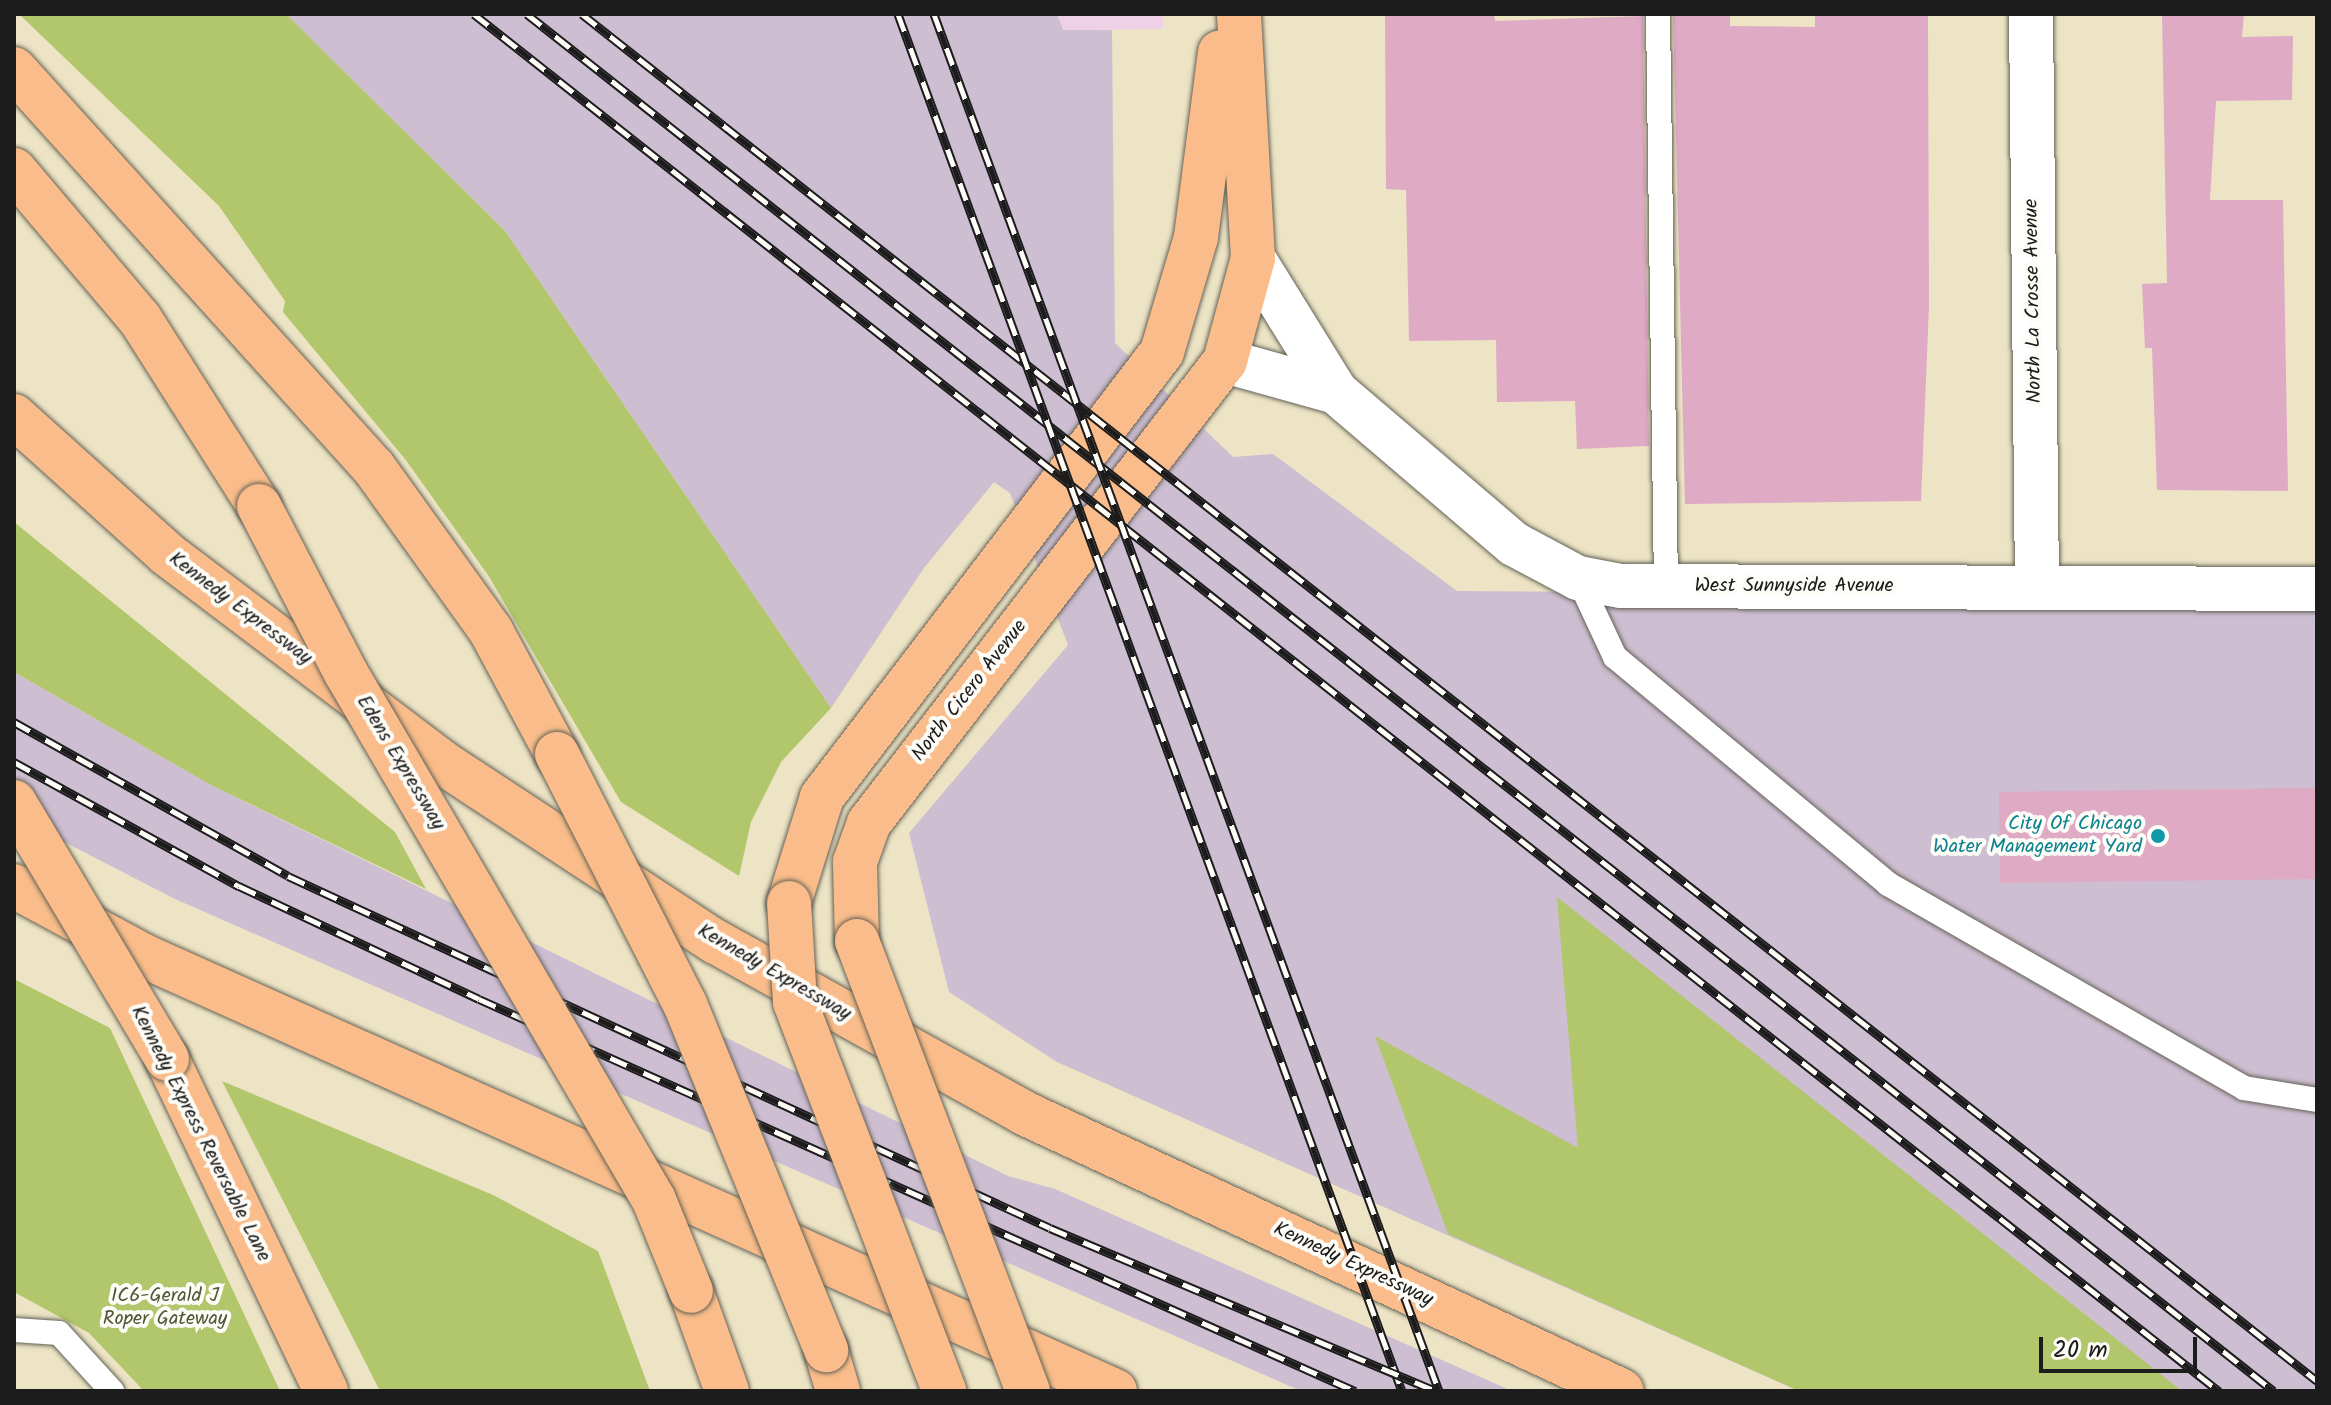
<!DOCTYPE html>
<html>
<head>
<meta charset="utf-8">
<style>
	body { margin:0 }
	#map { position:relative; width:2331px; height:1405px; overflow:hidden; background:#ece4c5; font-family:Kalam,sans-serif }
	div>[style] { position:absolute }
	.built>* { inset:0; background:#efd0e6 }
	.industrial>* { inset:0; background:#cdbed2 }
	.green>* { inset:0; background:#b2c66b }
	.building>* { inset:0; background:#dfaac4 }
	.roads { filter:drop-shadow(0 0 2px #656257) drop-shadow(0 0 2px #656257) }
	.lane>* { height:24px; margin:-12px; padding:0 12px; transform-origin:12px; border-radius:12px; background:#fff }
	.street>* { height:44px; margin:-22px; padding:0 22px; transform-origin:22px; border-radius:22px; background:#fff }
	.primary>* { height:44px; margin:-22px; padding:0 22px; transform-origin:22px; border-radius:22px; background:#f9bc8a }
	.highway>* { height:44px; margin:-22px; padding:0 22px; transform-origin:22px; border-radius:22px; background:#f9bc8a }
	.rail>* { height:9px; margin-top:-4.5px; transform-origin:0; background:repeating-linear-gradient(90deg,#fdfcf7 0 18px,#1c1c1c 0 36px); box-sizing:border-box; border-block:2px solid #1c1c1c }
	.bridges { filter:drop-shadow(0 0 2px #656257) drop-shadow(0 0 2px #656257) }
	.primary-bridge>* { height:44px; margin:-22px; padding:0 22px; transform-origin:22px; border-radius:22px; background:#f9bc8a }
	.highway-bridge>* { height:44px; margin:-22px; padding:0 22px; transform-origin:22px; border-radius:22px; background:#f9bc8a }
	.dots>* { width:22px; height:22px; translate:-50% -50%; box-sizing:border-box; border:4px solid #fdfcf7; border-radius:50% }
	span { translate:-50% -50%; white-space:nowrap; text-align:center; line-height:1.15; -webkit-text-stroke:8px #fdfcf7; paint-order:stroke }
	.street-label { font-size:20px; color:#1c1c1c }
	.culture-label { font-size:20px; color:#0d838f }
	.right { translate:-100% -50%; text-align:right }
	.park-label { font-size:20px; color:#505838 }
	.frame { position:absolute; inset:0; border:16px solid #1c1c1c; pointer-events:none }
	.scale { position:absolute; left:2039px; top:1337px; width:158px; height:36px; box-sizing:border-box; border:4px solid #1c1c1c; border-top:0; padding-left:10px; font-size:24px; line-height:28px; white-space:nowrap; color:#1c1c1c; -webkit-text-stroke:6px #fdfcf7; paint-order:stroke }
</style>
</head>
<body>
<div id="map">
	<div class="built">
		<i style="clip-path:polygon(1057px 14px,1163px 14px,1163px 29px,1063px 30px)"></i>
	</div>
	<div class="industrial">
		<i style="clip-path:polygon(286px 14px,1057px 14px,1063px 30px,1112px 30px,1115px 343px,1233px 457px,1273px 454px,1457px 591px,2317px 596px,2317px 1391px,1799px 1391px,1057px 1062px,949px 992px,909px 833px,1068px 645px,1010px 493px,994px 482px,924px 568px,831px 708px,505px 231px)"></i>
		<i style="clip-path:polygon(14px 672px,211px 785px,1008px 1176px,1055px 1189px,1512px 1391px,1301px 1391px,175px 899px,14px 816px)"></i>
	</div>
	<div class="green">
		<i style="clip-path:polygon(19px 14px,286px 14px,505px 231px,831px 708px,781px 762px,751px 822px,739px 876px,621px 802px,488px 575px,405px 459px,283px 312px,285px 301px,219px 206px)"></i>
		<i style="clip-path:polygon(14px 522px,395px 832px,426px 889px,211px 785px,14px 672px)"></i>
		<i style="clip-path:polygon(1557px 897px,2182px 1391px,1799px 1391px,1448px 1234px,1375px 1036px,1578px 1148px)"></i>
		<i style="clip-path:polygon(14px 979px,110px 1028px,280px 1391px,144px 1391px,89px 1333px,14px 1292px)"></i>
		<i style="clip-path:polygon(222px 1081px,493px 1195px,598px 1251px,650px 1391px,380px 1391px)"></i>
	</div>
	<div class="building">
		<i style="clip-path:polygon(1385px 14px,1494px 14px,1495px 21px,1643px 16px,1649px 446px,1577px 449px,1575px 401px,1497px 402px,1496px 340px,1409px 341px,1406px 190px,1386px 189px)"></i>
		<i style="clip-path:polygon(1730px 14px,1730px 26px,1815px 27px,1815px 14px,1928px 14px,1929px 306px,1921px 501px,1685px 504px,1673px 15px)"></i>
		<i style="clip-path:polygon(2162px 14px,2244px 14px,2242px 37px,2293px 36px,2292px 100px,2216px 101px,2210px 200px,2283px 200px,2288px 491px,2157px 490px,2152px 348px,2145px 348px,2142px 284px,2167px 283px)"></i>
		<i style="clip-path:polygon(2317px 788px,2317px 879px,2000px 883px,1999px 792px)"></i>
	</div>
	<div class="roads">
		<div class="lane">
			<i style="left:1658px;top:14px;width:571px;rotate:89.2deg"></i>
			<i style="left:1578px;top:578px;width:87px;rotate:64.9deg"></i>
			<i style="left:1615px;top:657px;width:355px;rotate:39.7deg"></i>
			<i style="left:1888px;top:884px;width:410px;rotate:29.8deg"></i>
			<i style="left:2244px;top:1088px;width:74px;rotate:9.3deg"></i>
			<i style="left:14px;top:1330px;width:45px;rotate:3.8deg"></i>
			<i style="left:59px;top:1333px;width:79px;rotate:47.6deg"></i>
		</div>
		<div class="street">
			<i style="left:2031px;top:14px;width:574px;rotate:89.4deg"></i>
			<i style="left:1253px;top:258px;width:158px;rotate:58.2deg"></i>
			<i style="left:1336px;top:392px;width:234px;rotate:40.5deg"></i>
			<i style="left:1514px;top:544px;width:72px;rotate:28deg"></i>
			<i style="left:1578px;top:578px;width:44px;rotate:10.5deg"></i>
			<i style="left:1621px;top:586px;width:696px;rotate:0.25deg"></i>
			<i style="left:1225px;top:361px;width:115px;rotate:15.6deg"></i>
		</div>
		<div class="primary">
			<i style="left:789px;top:903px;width:111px;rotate:-72.7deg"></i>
			<i style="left:822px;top:797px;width:560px;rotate:-52.62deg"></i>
			<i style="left:1162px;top:352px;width:120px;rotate:-73.5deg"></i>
			<i style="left:1196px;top:237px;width:186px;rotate:-82.6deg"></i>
			<i style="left:857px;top:941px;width:79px;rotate:-91.5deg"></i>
			<i style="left:855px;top:862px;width:41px;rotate:-70.3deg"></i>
			<i style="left:869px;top:823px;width:583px;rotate:-52.38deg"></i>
			<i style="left:1225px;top:361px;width:107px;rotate:-74.8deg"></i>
			<i style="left:1253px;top:258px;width:244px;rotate:-93.3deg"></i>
		</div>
		<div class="highway">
			<i style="left:14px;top:69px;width:537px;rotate:47.94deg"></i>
			<i style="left:374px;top:468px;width:201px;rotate:54.3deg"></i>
			<i style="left:491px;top:631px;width:140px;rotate:61.8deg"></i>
			<i style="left:14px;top:170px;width:195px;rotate:49.8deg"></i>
			<i style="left:140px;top:319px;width:222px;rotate:57.5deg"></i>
			<i style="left:14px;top:416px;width:206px;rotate:42deg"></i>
			<i style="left:167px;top:554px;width:346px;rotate:37.1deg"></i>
			<i style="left:443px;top:763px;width:326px;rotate:33.3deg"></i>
			<i style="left:716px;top:942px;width:352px;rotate:29deg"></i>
			<i style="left:1024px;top:1113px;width:659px;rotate:24.93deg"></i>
			<i style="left:14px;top:886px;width:148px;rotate:28.3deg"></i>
			<i style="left:144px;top:956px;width:1064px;rotate:24.13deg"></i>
			<i style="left:167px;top:1059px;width:368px;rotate:64.4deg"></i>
			<i style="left:691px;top:1291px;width:106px;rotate:70.2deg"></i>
			<i style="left:826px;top:1350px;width:43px;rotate:73.7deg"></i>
		</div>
	</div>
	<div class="rail">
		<i style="left:474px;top:14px;width:2223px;rotate:38.28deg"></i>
		<i style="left:527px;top:14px;width:2224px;rotate:38.25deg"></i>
		<i style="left:582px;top:14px;width:2209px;rotate:38.23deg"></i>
		<i style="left:898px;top:14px;width:1466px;rotate:69.9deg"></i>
		<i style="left:934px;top:14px;width:1467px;rotate:69.86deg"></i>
		<i style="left:14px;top:722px;width:314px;rotate:29.3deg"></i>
		<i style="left:288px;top:876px;width:839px;rotate:24.79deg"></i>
		<i style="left:1050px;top:1228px;width:419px;rotate:22.9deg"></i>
		<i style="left:14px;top:762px;width:257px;rotate:28.9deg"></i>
		<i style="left:239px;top:886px;width:265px;rotate:25.2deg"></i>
		<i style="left:479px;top:999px;width:960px;rotate:24.11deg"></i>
	</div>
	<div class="bridges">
		<div class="primary-bridge">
			<i style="left:789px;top:903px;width:99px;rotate:86.5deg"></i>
			<i style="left:795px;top:1002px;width:417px;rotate:69deg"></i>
			<i style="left:857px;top:941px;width:481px;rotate:69.2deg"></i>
		</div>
		<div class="highway-bridge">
			<i style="left:259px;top:506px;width:188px;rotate:62.5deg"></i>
			<i style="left:346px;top:673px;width:610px;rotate:59.7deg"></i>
			<i style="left:654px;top:1200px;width:98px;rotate:67.9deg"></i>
			<i style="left:557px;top:754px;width:281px;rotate:62.9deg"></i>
			<i style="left:685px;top:1004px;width:374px;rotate:67.8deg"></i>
			<i style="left:14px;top:802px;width:299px;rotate:59.2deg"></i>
		</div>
	</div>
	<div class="dots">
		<i style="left:2158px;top:836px;background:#0f9aa8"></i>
	</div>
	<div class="street-label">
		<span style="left:2034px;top:301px;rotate:-91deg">North La Crosse Avenue</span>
		<span style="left:1794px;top:586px">West Sunnyside Avenue</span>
		<span style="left:240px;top:609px;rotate:37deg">Kennedy Expressway</span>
		<span style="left:970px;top:691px;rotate:-52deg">North Cicero Avenue</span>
		<span style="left:400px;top:763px;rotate:59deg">Edens Expressway</span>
		<span style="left:774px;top:973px;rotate:30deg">Kennedy Expressway</span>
		<span style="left:200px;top:1134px;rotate:63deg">Kennedy Express Reversable Lane</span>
		<span style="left:1353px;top:1265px;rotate:25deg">Kennedy Expressway</span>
	</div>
	<div class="culture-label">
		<span class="right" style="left:2142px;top:836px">City Of Chicago<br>Water Management Yard</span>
	</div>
	<div class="park-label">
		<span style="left:165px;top:1308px">IC6-Gerald J<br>Roper Gateway</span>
	</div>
	<div class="frame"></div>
	<div class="scale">20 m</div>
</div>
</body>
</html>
